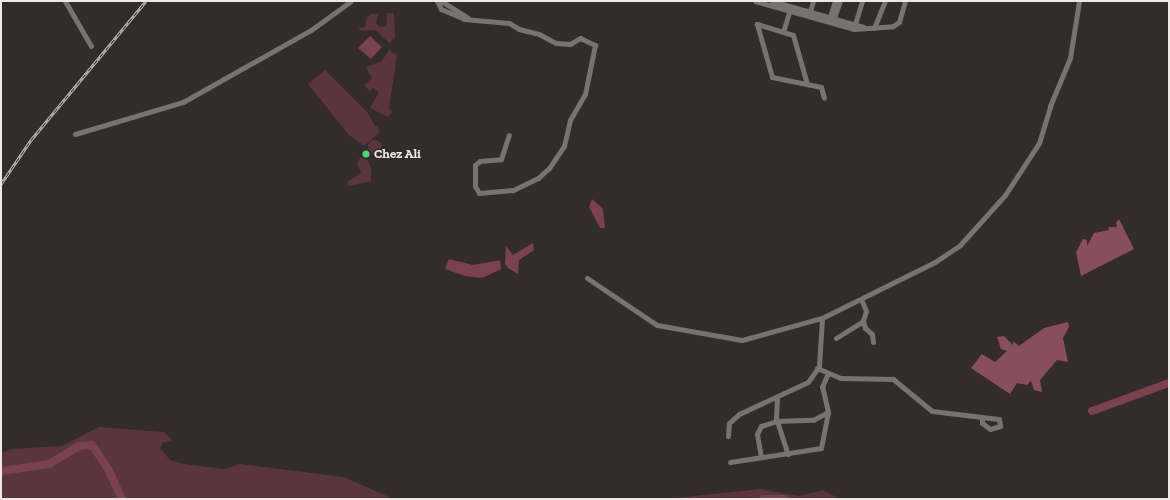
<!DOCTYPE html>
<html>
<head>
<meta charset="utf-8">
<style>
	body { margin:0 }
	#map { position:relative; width:1170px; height:500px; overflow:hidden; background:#332b2c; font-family:"Zilla Slab",serif }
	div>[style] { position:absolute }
	.green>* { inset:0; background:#5a363c }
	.round { border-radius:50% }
	.forest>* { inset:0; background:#884f5a }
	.water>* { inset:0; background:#79424d }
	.river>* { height:8px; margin:-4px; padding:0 4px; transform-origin:4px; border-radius:4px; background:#79424d }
	.minor>* { height:5px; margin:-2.5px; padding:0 2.5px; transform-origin:2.5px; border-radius:2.5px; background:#797172 }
	.rail>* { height:3px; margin-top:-1.5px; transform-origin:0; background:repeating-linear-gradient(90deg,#332b2c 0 4.5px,#bfb9b9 0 9px); box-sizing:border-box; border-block:1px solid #bfb9b9 }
	.dots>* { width:11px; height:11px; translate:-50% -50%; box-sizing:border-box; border:2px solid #332b2c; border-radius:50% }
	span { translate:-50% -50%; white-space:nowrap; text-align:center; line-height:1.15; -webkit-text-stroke:3px #332b2c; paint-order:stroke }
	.poi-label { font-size:13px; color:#eee9e9; font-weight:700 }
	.left { translate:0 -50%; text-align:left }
	.frame { position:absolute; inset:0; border:2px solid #eee9e9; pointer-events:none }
</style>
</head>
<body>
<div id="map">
	<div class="green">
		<i style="clip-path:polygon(387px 13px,394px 13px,395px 38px,389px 43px,376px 30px,362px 31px,358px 28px,365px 27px,367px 17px,371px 14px,378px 14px,376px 23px,380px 27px,386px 26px)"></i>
		<i style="clip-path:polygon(390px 49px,392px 53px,397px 54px,389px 109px,392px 112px,388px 117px,370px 108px,379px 92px,373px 88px,370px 91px,364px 86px,372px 78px,366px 67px,381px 62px)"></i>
		<i style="clip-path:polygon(325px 70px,368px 113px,375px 126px,378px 126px,379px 133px,364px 146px,349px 135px,308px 84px)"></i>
		<i class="round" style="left:368px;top:140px;width:14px;height:14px"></i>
		<i style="clip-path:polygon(363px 153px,371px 167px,371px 181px,349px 186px,347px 182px,361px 173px,357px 163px)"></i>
		<i style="clip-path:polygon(99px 427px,164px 432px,172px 440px,163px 443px,160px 448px,170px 460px,184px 464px,224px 469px,240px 464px,343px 477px,394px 499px,1px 499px,1px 453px,12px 449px,62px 446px)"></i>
		<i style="clip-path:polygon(761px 489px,798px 496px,823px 490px,840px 499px,665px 499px)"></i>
	</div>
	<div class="forest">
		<i style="clip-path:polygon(1119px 219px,1134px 249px,1081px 276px,1076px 252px,1083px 239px,1087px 240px,1087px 246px,1094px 233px,1109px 230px,1108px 227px,1117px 227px,1116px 223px)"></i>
		<i style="clip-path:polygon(1068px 322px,1069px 327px,1063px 338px,1068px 362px,1057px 360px,1040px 380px,1042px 392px,1034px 390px,1031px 381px,1027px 385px,1017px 383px,1010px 394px,971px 368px,982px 354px,995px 362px,1007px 351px,1001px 349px,997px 337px,1004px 336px,1013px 345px,1013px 341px,1019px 346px,1044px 328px)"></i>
	</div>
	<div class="water">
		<i style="clip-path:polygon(370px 36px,382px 47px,371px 59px,358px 48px)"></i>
		<i style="clip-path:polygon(592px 199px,603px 209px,605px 228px,600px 228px,589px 207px)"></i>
		<i style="clip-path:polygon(533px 243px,534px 250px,519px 260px,518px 274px,508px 268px,505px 264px,506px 246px,513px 255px)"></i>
		<i style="clip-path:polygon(449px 259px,473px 265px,500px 260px,501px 269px,482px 278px,465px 276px,445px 269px)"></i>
	</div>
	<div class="river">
		<i style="left:1092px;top:411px;width:82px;rotate:-20deg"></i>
		<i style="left:1px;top:471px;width:49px;rotate:-8.3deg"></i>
		<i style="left:49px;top:464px;width:35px;rotate:-31deg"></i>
		<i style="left:79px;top:446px;width:13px;rotate:-4deg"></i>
		<i style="left:92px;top:445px;width:29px;rotate:56deg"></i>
		<i style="left:108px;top:469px;width:33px;rotate:65deg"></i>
		<i style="left:763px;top:499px;width:21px"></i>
	</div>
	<div class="minor">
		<i style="left:65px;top:1px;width:52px;rotate:60deg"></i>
		<i style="left:437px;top:1px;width:9px;rotate:63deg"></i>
		<i style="left:441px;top:9px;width:25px;rotate:23deg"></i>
		<i style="left:464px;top:19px;width:45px;rotate:5.1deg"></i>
		<i style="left:509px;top:23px;width:12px;rotate:31deg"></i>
		<i style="left:519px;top:29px;width:21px;rotate:14deg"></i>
		<i style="left:539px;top:34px;width:19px;rotate:28deg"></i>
		<i style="left:556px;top:43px;width:14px;rotate:4deg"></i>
		<i style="left:570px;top:44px;width:12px;rotate:-31deg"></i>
		<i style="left:580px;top:38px;width:17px;rotate:25deg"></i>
		<i style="left:595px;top:45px;width:50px;rotate:101.5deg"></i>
		<i style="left:585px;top:94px;width:30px;rotate:120deg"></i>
		<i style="left:570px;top:120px;width:27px;rotate:103deg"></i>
		<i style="left:564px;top:146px;width:27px;rotate:124deg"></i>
		<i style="left:549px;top:168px;width:15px;rotate:138deg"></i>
		<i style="left:538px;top:178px;width:28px;rotate:154deg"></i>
		<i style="left:513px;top:190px;width:34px;rotate:175deg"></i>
		<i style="left:479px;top:193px;width:8px;rotate:-120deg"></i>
		<i style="left:475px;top:186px;width:21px;rotate:-90deg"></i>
		<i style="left:475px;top:165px;width:6px;rotate:-39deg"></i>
		<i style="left:480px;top:161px;width:21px;rotate:-5deg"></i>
		<i style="left:501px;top:159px;width:25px;rotate:-72deg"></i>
		<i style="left:441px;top:1px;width:31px;rotate:32deg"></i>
		<i style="left:755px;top:1px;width:103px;rotate:15.8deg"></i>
		<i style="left:854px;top:29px;width:39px;rotate:-4deg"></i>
		<i style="left:893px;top:26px;width:7px;rotate:-34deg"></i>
		<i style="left:899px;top:22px;width:22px;rotate:-74deg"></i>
		<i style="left:772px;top:1px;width:95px;rotate:15.9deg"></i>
		<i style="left:810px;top:11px;width:10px;rotate:-73deg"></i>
		<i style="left:830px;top:17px;width:17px;rotate:-73deg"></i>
		<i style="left:834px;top:18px;width:18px;rotate:-71deg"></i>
		<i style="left:855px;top:24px;width:24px;rotate:-73deg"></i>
		<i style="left:874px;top:28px;width:29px;rotate:-68deg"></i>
		<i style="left:783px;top:32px;width:24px;rotate:-73deg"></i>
		<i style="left:807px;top:84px;width:51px;rotate:-105.9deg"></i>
		<i style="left:793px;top:35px;width:38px;rotate:-163deg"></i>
		<i style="left:757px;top:24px;width:55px;rotate:74.2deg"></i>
		<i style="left:772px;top:77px;width:50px;rotate:11.5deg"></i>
		<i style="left:821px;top:87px;width:11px;rotate:75deg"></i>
		<i style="left:75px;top:134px;width:113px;rotate:-16.5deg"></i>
		<i style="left:183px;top:102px;width:147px;rotate:-29.4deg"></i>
		<i style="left:311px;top:30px;width:49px;rotate:-35.9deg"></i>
		<i style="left:587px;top:278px;width:84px;rotate:33.9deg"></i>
		<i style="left:657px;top:325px;width:86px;rotate:10deg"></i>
		<i style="left:742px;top:340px;width:83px;rotate:-15.4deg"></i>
		<i style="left:822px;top:318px;width:126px;rotate:-26.4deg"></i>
		<i style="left:935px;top:262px;width:30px;rotate:-34deg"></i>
		<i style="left:960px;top:245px;width:67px;rotate:-48deg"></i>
		<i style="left:1005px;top:195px;width:62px;rotate:-56.8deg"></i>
		<i style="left:1039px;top:143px;width:39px;rotate:-73deg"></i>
		<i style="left:1050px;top:106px;width:52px;rotate:-67.4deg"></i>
		<i style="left:1070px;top:58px;width:58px;rotate:-81deg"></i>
		<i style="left:861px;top:299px;width:13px;rotate:67deg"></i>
		<i style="left:866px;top:311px;width:10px;rotate:107deg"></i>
		<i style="left:863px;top:321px;width:7px;rotate:74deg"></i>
		<i style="left:865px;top:328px;width:9px;rotate:41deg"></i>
		<i style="left:872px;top:334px;width:8px;rotate:83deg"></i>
		<i style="left:836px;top:338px;width:32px;rotate:-32deg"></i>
		<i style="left:817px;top:368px;width:25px;rotate:23deg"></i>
		<i style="left:840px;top:378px;width:53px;rotate:1.1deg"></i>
		<i style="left:893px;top:379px;width:50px;rotate:39.4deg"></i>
		<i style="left:932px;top:411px;width:67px;rotate:6.8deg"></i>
		<i style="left:999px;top:419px;width:7px;rotate:82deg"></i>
		<i style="left:1000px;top:426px;width:10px;rotate:163deg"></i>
		<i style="left:990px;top:429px;width:10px;rotate:-143deg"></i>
		<i style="left:982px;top:423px;width:5px;rotate:-90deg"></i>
		<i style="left:777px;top:398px;width:20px;rotate:93deg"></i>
		<i style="left:776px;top:418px;width:38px;rotate:72deg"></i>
		<i style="left:728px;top:436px;width:13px;rotate:-86deg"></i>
		<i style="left:729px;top:423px;width:13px;rotate:-42deg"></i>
		<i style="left:739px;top:414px;width:76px;rotate:-24.9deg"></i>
		<i style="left:808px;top:382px;width:19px;rotate:-55deg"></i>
		<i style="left:819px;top:366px;width:48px;rotate:-86.4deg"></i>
		<i style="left:761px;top:457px;width:23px;rotate:-100deg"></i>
		<i style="left:757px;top:434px;width:9px;rotate:-63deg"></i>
		<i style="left:761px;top:426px;width:16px;rotate:-18deg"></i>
		<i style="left:776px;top:421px;width:37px;rotate:-2deg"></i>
		<i style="left:813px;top:420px;width:17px;rotate:-28deg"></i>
		<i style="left:730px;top:462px;width:92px;rotate:-8.7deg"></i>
		<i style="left:821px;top:448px;width:37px;rotate:-79deg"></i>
		<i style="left:828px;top:412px;width:26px;rotate:-103deg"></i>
		<i style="left:822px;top:387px;width:15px;rotate:-67deg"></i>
	</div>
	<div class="rail">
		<i style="left:1px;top:184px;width:53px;rotate:-55.7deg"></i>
		<i style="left:31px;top:140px;width:180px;rotate:-50.4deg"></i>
	</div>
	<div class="dots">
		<i style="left:366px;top:154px;background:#49d778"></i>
	</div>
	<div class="poi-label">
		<span class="left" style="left:374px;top:154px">Chez Ali</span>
	</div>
	<div class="frame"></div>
</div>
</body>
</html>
